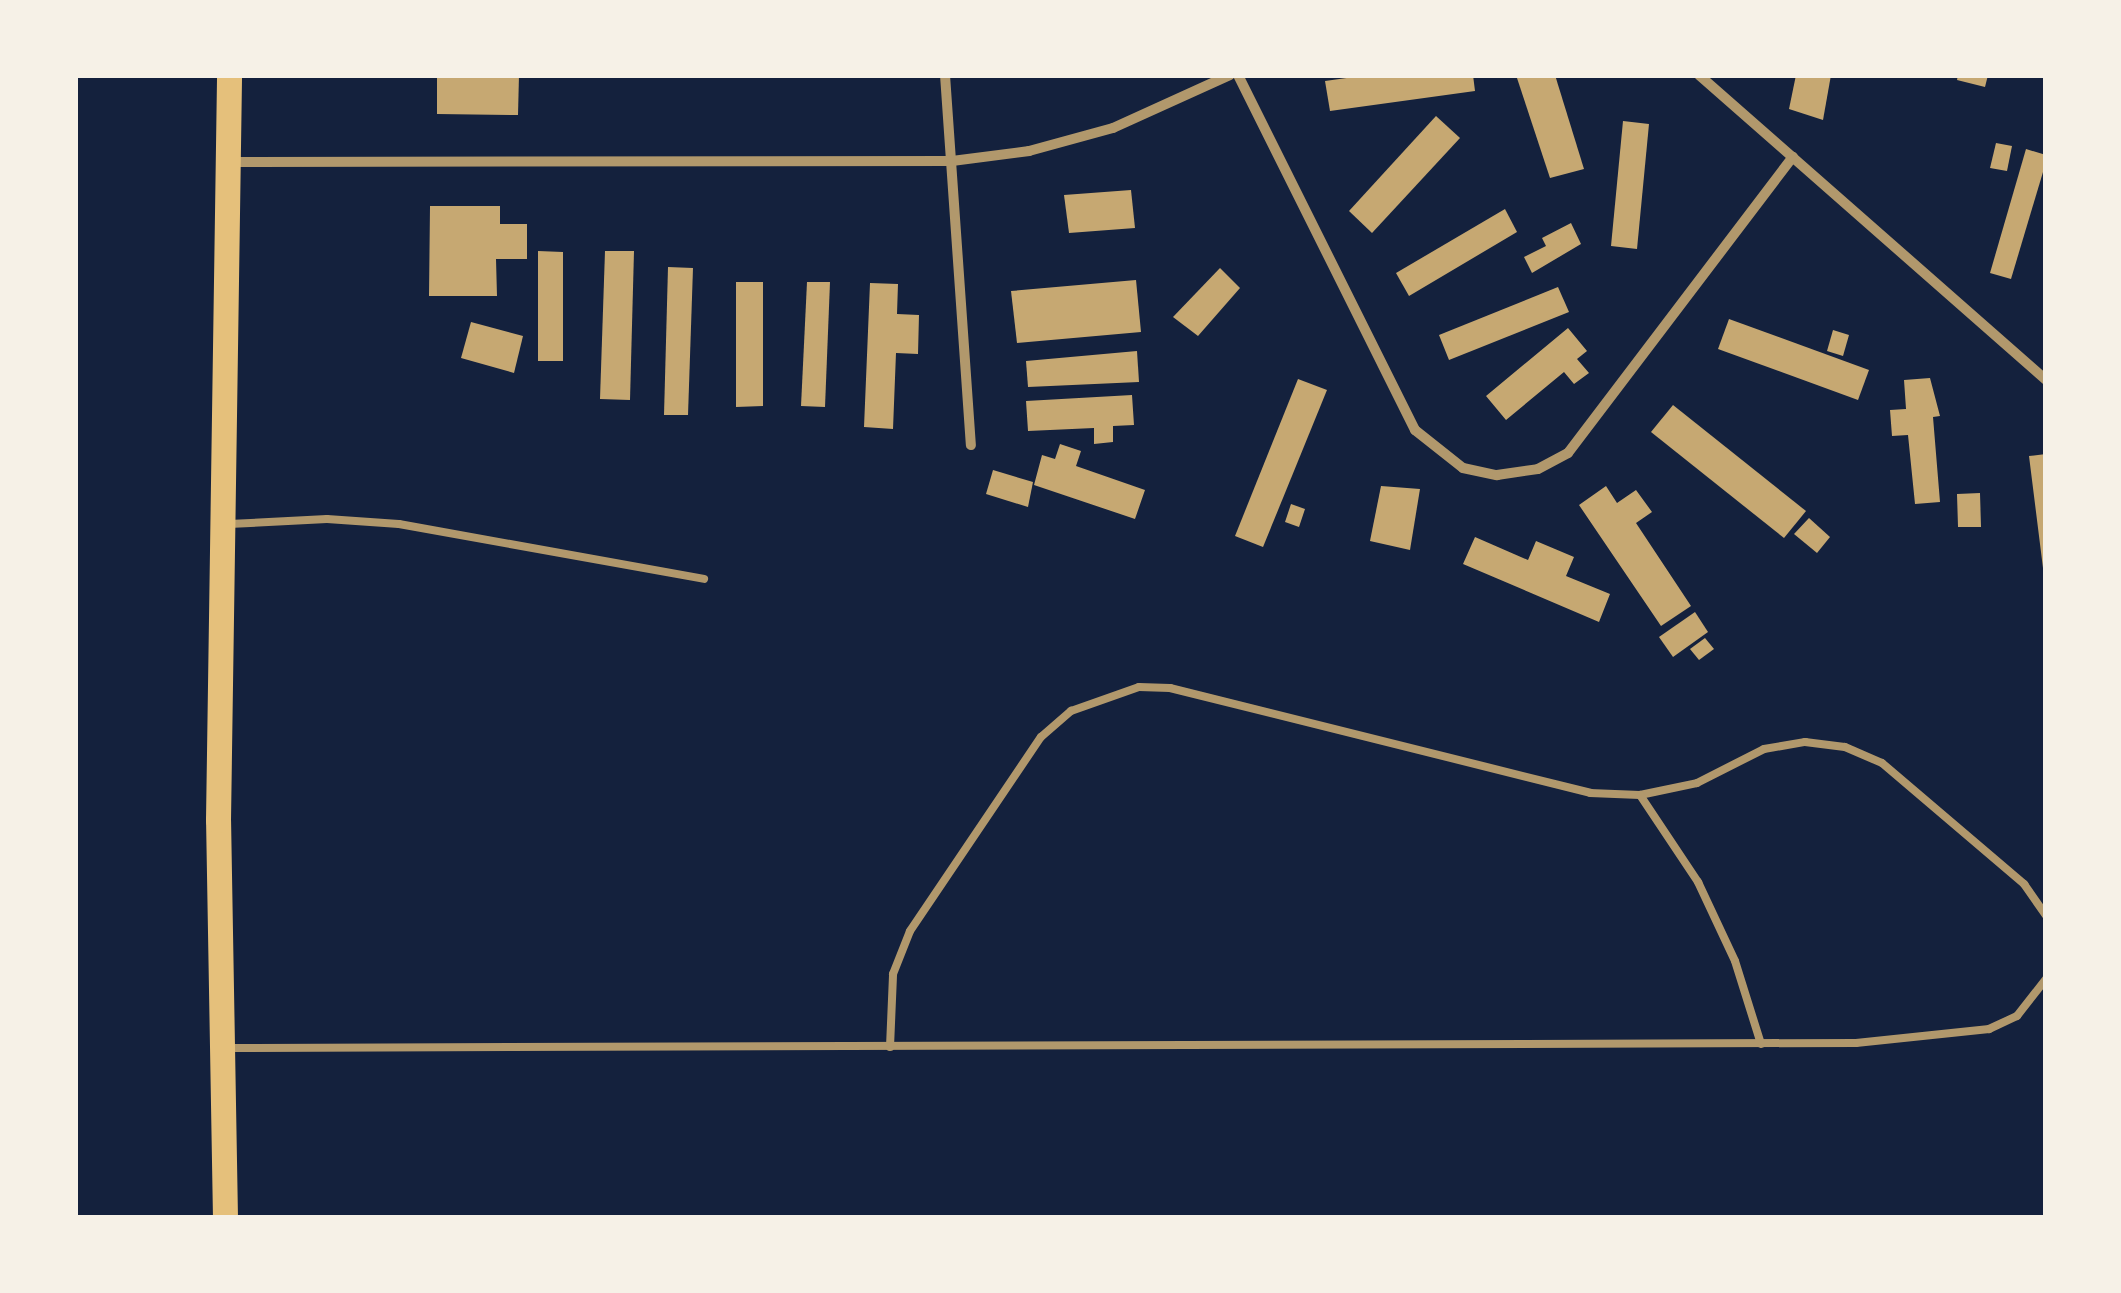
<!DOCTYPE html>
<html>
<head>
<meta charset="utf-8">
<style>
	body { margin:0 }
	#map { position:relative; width:2121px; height:1293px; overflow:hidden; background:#14213d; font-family:Jost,sans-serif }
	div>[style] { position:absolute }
	.building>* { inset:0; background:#c6a872 }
	.service>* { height:8px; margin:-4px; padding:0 4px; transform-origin:4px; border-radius:4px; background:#b1986c }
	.minor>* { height:10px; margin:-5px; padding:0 5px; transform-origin:5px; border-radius:5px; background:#b1986c }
	.primary>* { height:25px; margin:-12.5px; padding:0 12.5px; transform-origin:12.5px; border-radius:12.5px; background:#e5c07b }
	span { translate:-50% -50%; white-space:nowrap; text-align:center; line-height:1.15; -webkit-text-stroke:8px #f6f1e7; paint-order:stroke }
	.frame { position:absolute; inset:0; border:78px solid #f6f1e7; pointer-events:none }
</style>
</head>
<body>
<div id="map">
	<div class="building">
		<i style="clip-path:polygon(437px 75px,519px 75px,518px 115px,437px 114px)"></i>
		<i style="clip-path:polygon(1368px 75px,1473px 75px,1475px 91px,1330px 111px,1325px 81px)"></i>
		<i style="clip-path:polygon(1516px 75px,1555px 75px,1584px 169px,1550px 178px)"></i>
		<i style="clip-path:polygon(1796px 75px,1831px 75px,1823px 120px,1789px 109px)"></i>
		<i style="clip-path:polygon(1958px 75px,1988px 75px,1985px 87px,1957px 80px)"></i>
		<i style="clip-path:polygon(1436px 116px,1460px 138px,1372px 233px,1349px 211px)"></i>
		<i style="clip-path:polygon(1623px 121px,1649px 124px,1637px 249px,1611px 246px)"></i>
		<i style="clip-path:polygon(1996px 143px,2012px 146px,2007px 171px,1990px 168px)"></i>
		<i style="clip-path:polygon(2026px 149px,2046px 155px,2046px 162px,2011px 279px,1990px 273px)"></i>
		<i style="clip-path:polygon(1131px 190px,1135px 228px,1069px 233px,1064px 195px)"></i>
		<i style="clip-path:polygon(430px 206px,500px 206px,500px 224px,527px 224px,527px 259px,496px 259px,497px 296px,429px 296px)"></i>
		<i style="clip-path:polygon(1505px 209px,1517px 232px,1409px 296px,1396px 273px)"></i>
		<i style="clip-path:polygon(1571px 223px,1581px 244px,1532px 273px,1524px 257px,1546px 246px,1542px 238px)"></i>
		<i style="clip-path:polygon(538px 251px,563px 252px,563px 361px,538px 361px)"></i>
		<i style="clip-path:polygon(605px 251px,634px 251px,630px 400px,600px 399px)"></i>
		<i style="clip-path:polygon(668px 267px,693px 268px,688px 415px,664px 415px)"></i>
		<i style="clip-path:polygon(1220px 268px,1240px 288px,1198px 336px,1173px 317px)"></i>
		<i style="clip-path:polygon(1136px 280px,1141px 332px,1017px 343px,1011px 291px)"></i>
		<i style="clip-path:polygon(736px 282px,763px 282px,763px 406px,736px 407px)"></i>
		<i style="clip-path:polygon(807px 282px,830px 282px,825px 407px,801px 406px)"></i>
		<i style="clip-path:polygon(870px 283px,898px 284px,897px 314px,919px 315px,918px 354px,896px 353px,893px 429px,864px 427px)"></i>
		<i style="clip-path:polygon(1558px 287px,1569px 312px,1449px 360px,1439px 335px)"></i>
		<i style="clip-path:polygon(1729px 319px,1869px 370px,1858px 400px,1718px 349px)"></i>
		<i style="clip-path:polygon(471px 322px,523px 336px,514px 373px,461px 358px)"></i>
		<i style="clip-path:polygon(1568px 328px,1587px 351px,1577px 359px,1589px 373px,1574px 384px,1564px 372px,1506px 420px,1486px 396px)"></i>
		<i style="clip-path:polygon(1833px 330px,1849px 335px,1843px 356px,1827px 351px)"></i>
		<i style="clip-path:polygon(1137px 351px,1139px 382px,1028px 387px,1026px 361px)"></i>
		<i style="clip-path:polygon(1930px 378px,1940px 416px,1933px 417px,1940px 502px,1915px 504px,1908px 435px,1892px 436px,1890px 410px,1906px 409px,1904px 380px)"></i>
		<i style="clip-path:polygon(1298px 379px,1327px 390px,1263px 547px,1235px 536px)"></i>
		<i style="clip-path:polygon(1132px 395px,1134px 425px,1113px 426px,1113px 442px,1094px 444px,1094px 428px,1028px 431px,1026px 401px)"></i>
		<i style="clip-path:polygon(1673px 405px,1806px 511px,1784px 538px,1651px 432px)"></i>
		<i style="clip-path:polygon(1060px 444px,1081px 451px,1076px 466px,1145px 490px,1135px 519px,1034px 485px,1042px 455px,1055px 459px)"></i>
		<i style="clip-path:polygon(2046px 454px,2046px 576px,2044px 576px,2029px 456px)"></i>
		<i style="clip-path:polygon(993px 470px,1033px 482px,1028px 507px,986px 494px)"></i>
		<i style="clip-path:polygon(1381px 486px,1420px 489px,1410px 550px,1370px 541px)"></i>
		<i style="clip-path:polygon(1606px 486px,1617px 503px,1636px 490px,1652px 512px,1636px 523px,1691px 606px,1661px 626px,1579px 505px)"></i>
		<i style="clip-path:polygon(1980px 493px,1981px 527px,1958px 527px,1957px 494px)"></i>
		<i style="clip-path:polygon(1291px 504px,1305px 509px,1299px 527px,1285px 522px)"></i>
		<i style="clip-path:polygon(1809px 518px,1830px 537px,1817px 553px,1794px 534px)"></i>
		<i style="clip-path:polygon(1475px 537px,1528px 560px,1536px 541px,1574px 557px,1566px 576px,1610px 594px,1599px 622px,1463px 564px)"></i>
		<i style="clip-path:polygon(1695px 612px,1708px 632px,1673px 657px,1659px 637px)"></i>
		<i style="clip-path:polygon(1705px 638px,1714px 649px,1699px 660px,1690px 649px)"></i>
	</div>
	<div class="service">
		<i style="left:229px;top:524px;width:98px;rotate:-2.9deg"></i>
		<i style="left:327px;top:519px;width:72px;rotate:4deg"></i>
		<i style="left:399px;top:524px;width:310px;rotate:10.2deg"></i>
		<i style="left:1640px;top:795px;width:58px;rotate:-11.9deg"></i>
		<i style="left:1697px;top:783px;width:75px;rotate:-26.9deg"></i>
		<i style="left:1764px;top:749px;width:42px;rotate:-9.7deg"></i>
		<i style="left:1805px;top:742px;width:40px;rotate:7.1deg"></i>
		<i style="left:1845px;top:747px;width:40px;rotate:23.4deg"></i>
		<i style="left:1882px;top:763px;width:187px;rotate:40.4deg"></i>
		<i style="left:2024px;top:884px;width:39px;rotate:55deg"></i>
		<i style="left:890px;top:1047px;width:73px;rotate:-87.6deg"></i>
		<i style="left:893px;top:974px;width:46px;rotate:-68.4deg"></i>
		<i style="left:910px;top:931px;width:234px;rotate:-56deg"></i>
		<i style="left:1041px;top:737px;width:40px;rotate:-41deg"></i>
		<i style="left:1071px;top:711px;width:72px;rotate:-19.4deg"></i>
		<i style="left:1139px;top:687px;width:31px;rotate:2deg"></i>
		<i style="left:1170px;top:688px;width:433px;rotate:14deg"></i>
		<i style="left:1590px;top:793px;width:50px;rotate:2.3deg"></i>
		<i style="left:1640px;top:795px;width:105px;rotate:56.3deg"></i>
		<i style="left:1698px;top:882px;width:87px;rotate:64.9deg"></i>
		<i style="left:1735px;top:961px;width:87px;rotate:72.6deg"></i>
		<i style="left:227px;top:1048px;width:1629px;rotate:-0.18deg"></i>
		<i style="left:1856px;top:1043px;width:134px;rotate:-6deg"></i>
		<i style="left:1989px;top:1029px;width:31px;rotate:-25deg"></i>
		<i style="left:2017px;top:1016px;width:47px;rotate:-51.9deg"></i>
	</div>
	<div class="minor">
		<i style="left:945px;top:75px;width:371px;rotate:86deg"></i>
		<i style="left:1238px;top:75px;width:397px;rotate:63.5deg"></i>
		<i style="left:1415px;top:430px;width:61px;rotate:38.4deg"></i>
		<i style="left:1463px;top:468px;width:35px;rotate:12deg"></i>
		<i style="left:1497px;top:475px;width:41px;rotate:-8.3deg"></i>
		<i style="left:1538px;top:469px;width:34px;rotate:-28deg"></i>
		<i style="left:1568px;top:453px;width:372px;rotate:-52.8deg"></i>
		<i style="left:1699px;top:75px;width:462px;rotate:41.3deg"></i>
		<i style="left:230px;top:162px;width:722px;rotate:-0.08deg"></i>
		<i style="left:952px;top:161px;width:78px;rotate:-7.4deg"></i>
		<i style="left:1029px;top:151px;width:87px;rotate:-15.3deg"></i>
		<i style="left:1113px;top:128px;width:128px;rotate:-24.4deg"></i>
	</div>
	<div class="primary">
		<i style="left:225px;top:1218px;width:398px;rotate:-91deg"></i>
		<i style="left:218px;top:820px;width:745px;rotate:-89.15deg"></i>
	</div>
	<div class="frame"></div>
</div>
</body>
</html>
